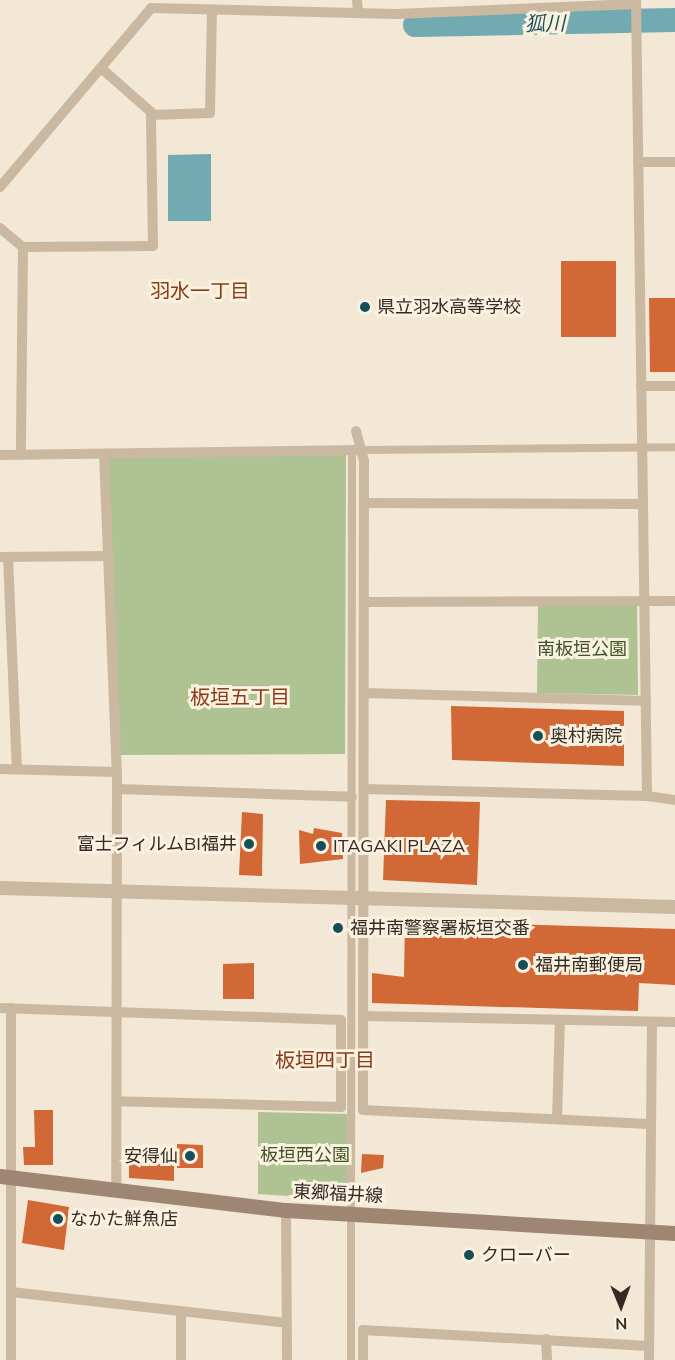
<!DOCTYPE html>
<html>
<head>
<meta charset="utf-8">
<style>
	body { margin:0 }
	#map { position:relative; width:675px; height:1360px; overflow:hidden; background:#f3e7d5; font-family:Mulish,"Noto Sans JP",sans-serif }
	div>[style] { position:absolute }
	.green>* { inset:0; background:#afc294 }
	.water>* { inset:0; background:#72aab2 }
	.river>* { height:24px; margin:-12px; padding:0 12px; transform-origin:12px; border-radius:12px; background:#72aab2 }
	.building>* { inset:0; background:#d16835 }
	.pedestrian>* { height:8px; margin:-4px; padding:0 4px; transform-origin:4px; border-radius:4px; background:#cbb8a1 }
	.minor>* { height:10px; margin:-5px; padding:0 5px; transform-origin:5px; border-radius:5px; background:#cbb8a1 }
	.tertiary>* { height:14px; margin:-7px; padding:0 7px; transform-origin:7px; border-radius:7px; background:#cbb8a1 }
	.secondary>* { height:15px; margin:-7.5px; padding:0 7.5px; transform-origin:7.5px; border-radius:7.5px; background:#9f8672 }
	.dots>* { width:16px; height:16px; translate:-50% -50%; box-sizing:border-box; border:3px solid #faf1e1; border-radius:50% }
	span { translate:-50% -50%; white-space:nowrap; text-align:center; line-height:1.15; -webkit-text-stroke:6px #faf1e1; paint-order:stroke }
	.poi-label { font-size:18px; color:#352b24 }
	.left { translate:0 -50%; text-align:left }
	.right { translate:-100% -50%; text-align:right }
	.park-label { font-size:18px; color:#405526 }
	.street-label { font-size:18px; color:#352b24 }
	.water-label { font-size:20px; color:#174f59; font-style:italic }
	.neighbourhood-label { font-size:20px; color:#8a3c17 }
	.north { position:absolute; left:591px; top:1276px; width:60px; height:60px; -webkit-text-stroke:4px #faf1e1; paint-order:stroke; rotate:179deg; font-size:16px; font-weight:700; line-height:24px; text-align:center; color:#352b24 }
	.north::after { content:''; display:block; margin:auto; width:21px; height:27px; background:#352b24; clip-path:polygon(50% 0,100% 100%,50% 72%,0 100%) }
</style>
</head>
<body>
<div id="map">
	<div class="green">
		<i style="clip-path:polygon(346px 449px,345px 754px,116px 755px,104px 454px)"></i>
		<i style="clip-path:polygon(538px 605px,637px 605px,638px 695px,537px 693px)"></i>
		<i style="clip-path:polygon(258px 1112px,347px 1114px,347px 1200px,258px 1194px)"></i>
	</div>
	<div class="water">
		<i style="clip-path:polygon(211px 154px,211px 221px,168px 221px,168px 155px)"></i>
	</div>
	<div class="river">
		<i style="left:415px;top:25px;width:260px;rotate:-1.1deg"></i>
	</div>
	<div class="building">
		<i style="clip-path:polygon(561px 261px,616px 261px,616px 337px,561px 337px)"></i>
		<i style="clip-path:polygon(649px 298px,675px 298px,675px 372px,650px 372px)"></i>
		<i style="clip-path:polygon(451px 706px,624px 711px,624px 766px,452px 760px)"></i>
		<i style="clip-path:polygon(386px 800px,480px 802px,477px 885px,383px 880px)"></i>
		<i style="clip-path:polygon(242px 812px,263px 814px,262px 876px,239px 875px)"></i>
		<i style="clip-path:polygon(314px 828px,342px 833px,343px 859px,300px 864px,299px 830px,313px 834px)"></i>
		<i style="clip-path:polygon(405px 921px,675px 929px,675px 985px,639px 983px,638px 1011px,372px 1003px,372px 973px,404px 977px)"></i>
		<i style="clip-path:polygon(254px 963px,254px 999px,223px 999px,223px 964px)"></i>
		<i style="clip-path:polygon(34px 1110px,53px 1110px,53px 1165px,24px 1165px,23px 1147px,35px 1147px)"></i>
		<i style="clip-path:polygon(177px 1144px,203px 1145px,203px 1168px,177px 1168px)"></i>
		<i style="clip-path:polygon(362px 1154px,384px 1155px,383px 1168px,361px 1173px)"></i>
		<i style="clip-path:polygon(129px 1162px,174px 1165px,174px 1181px,129px 1178px)"></i>
		<i style="clip-path:polygon(28px 1200px,69px 1207px,64px 1250px,22px 1243px)"></i>
	</div>
	<div class="pedestrian">
		<i style="left:361px;top:450px;width:314px;rotate:-0.5deg"></i>
		<i style="left:351px;top:1206px;width:757px;rotate:-89.92deg"></i>
		<i style="left:351px;top:1224px;width:136px;rotate:90deg"></i>
	</div>
	<div class="minor">
		<i style="left:357px;top:0;width:13px;rotate:86deg"></i>
		<i style="left:151px;top:115px;width:59px;rotate:-1.9deg"></i>
		<i style="left:210px;top:113px;width:103px;rotate:-88.9deg"></i>
		<i style="left:638px;top:162px;width:37px"></i>
		<i style="left:0;top:187px;width:234px;rotate:-49.8deg"></i>
		<i style="left:151px;top:8px;width:245px;rotate:1.4deg"></i>
		<i style="left:396px;top:14px;width:240px;rotate:-2.4deg"></i>
		<i style="left:0;top:228px;width:30px;rotate:40deg"></i>
		<i style="left:23px;top:247px;width:208px;rotate:90.6deg"></i>
		<i style="left:23px;top:247px;width:130px;rotate:-0.4deg"></i>
		<i style="left:153px;top:246px;width:134px;rotate:-90.9deg"></i>
		<i style="left:151px;top:112px;width:67px;rotate:-138.7deg"></i>
		<i style="left:641px;top:386px;width:34px"></i>
		<i style="left:356px;top:431px;width:31px;rotate:75deg"></i>
		<i style="left:364px;top:461px;width:649px;rotate:90.09deg"></i>
		<i style="left:363px;top:1110px;width:287px;rotate:2.8deg"></i>
		<i style="left:104px;top:454px;width:318px;rotate:87.7deg"></i>
		<i style="left:117px;top:772px;width:418px;rotate:90.1deg"></i>
		<i style="left:0;top:455px;width:361px;rotate:-0.8deg"></i>
		<i style="left:364px;top:503px;width:279px;rotate:0.2deg"></i>
		<i style="left:0;top:557px;width:108px;rotate:-0.5deg"></i>
		<i style="left:8px;top:557px;width:212px;rotate:87.6deg"></i>
		<i style="left:364px;top:602px;width:311px;rotate:-0.2deg"></i>
		<i style="left:364px;top:693px;width:282px;rotate:1.6deg"></i>
		<i style="left:0;top:769px;width:117px;rotate:1.5deg"></i>
		<i style="left:117px;top:789px;width:235px;rotate:1.9deg"></i>
		<i style="left:365px;top:789px;width:282px;rotate:1.4deg"></i>
		<i style="left:647px;top:796px;width:796px;rotate:-90.79deg"></i>
		<i style="left:647px;top:796px;width:28px;rotate:8deg"></i>
		<i style="left:0;top:1008px;width:341px;rotate:2deg"></i>
		<i style="left:341px;top:1020px;width:87px;rotate:90deg"></i>
		<i style="left:341px;top:1107px;width:224px;rotate:-178.5deg"></i>
		<i style="left:363px;top:1016px;width:312px;rotate:1.1deg"></i>
		<i style="left:557px;top:1119px;width:99px;rotate:-88.3deg"></i>
		<i style="left:286px;top:1210px;width:150px;rotate:89.6deg"></i>
		<i style="left:11px;top:1292px;width:277px;rotate:6.4deg"></i>
		<i style="left:181px;top:1312px;width:48px;rotate:90deg"></i>
		<i style="left:546px;top:1339px;width:21px;rotate:87deg"></i>
		<i style="left:11px;top:1360px;width:352px;rotate:-90deg"></i>
		<i style="left:363px;top:1360px;width:30px;rotate:-90deg"></i>
		<i style="left:363px;top:1330px;width:286px;rotate:3.2deg"></i>
		<i style="left:649px;top:1360px;width:338px;rotate:-89.5deg"></i>
	</div>
	<div class="tertiary">
		<i style="left:0;top:888px;width:675px;rotate:1.61deg"></i>
	</div>
	<div class="secondary">
		<i style="left:0;top:1176px;width:288px;rotate:6.8deg"></i>
		<i style="left:286px;top:1210px;width:390px;rotate:3.4deg"></i>
	</div>
	<div class="dots">
		<i style="left:365px;top:307px;background:#174f59"></i>
		<i style="left:538px;top:736px;background:#174f59"></i>
		<i style="left:249px;top:844px;background:#174f59"></i>
		<i style="left:321px;top:846px;background:#174f59"></i>
		<i style="left:338px;top:928px;background:#174f59"></i>
		<i style="left:523px;top:965px;background:#174f59"></i>
		<i style="left:190px;top:1156px;background:#174f59"></i>
		<i style="left:58px;top:1219px;background:#174f59"></i>
		<i style="left:469px;top:1255px;background:#174f59"></i>
	</div>
	<div class="poi-label">
		<span class="left" style="left:377px;top:307px">県立羽水高等学校</span>
		<span class="left" style="left:550px;top:736px">奥村病院</span>
		<span class="right" style="left:237px;top:844px">富士フィルムBI福井</span>
		<span class="left" style="left:333px;top:846px">ITAGAKI PLAZA</span>
		<span class="left" style="left:350px;top:928px">福井南警察署板垣交番</span>
		<span class="left" style="left:535px;top:965px">福井南郵便局</span>
		<span class="right" style="left:178px;top:1156px">安得仙</span>
		<span class="left" style="left:70px;top:1219px">なかた鮮魚店</span>
		<span class="left" style="left:481px;top:1255px">クローバー</span>
	</div>
	<div class="park-label">
		<span style="left:582px;top:649px">南板垣公園</span>
		<span style="left:305px;top:1155px">板垣西公園</span>
	</div>
	<div class="street-label">
		<span style="left:338px;top:1194px;rotate:3deg">東郷福井線</span>
	</div>
	<div class="water-label">
		<span style="left:545px;top:23px;rotate:-1deg">狐川</span>
	</div>
	<div class="neighbourhood-label">
		<span style="left:200px;top:290px">羽水一丁目</span>
		<span style="left:240px;top:696px">板垣五丁目</span>
		<span style="left:325px;top:1059px">板垣四丁目</span>
	</div>
	<div class="north">N</div>
</div>
</body>
</html>
